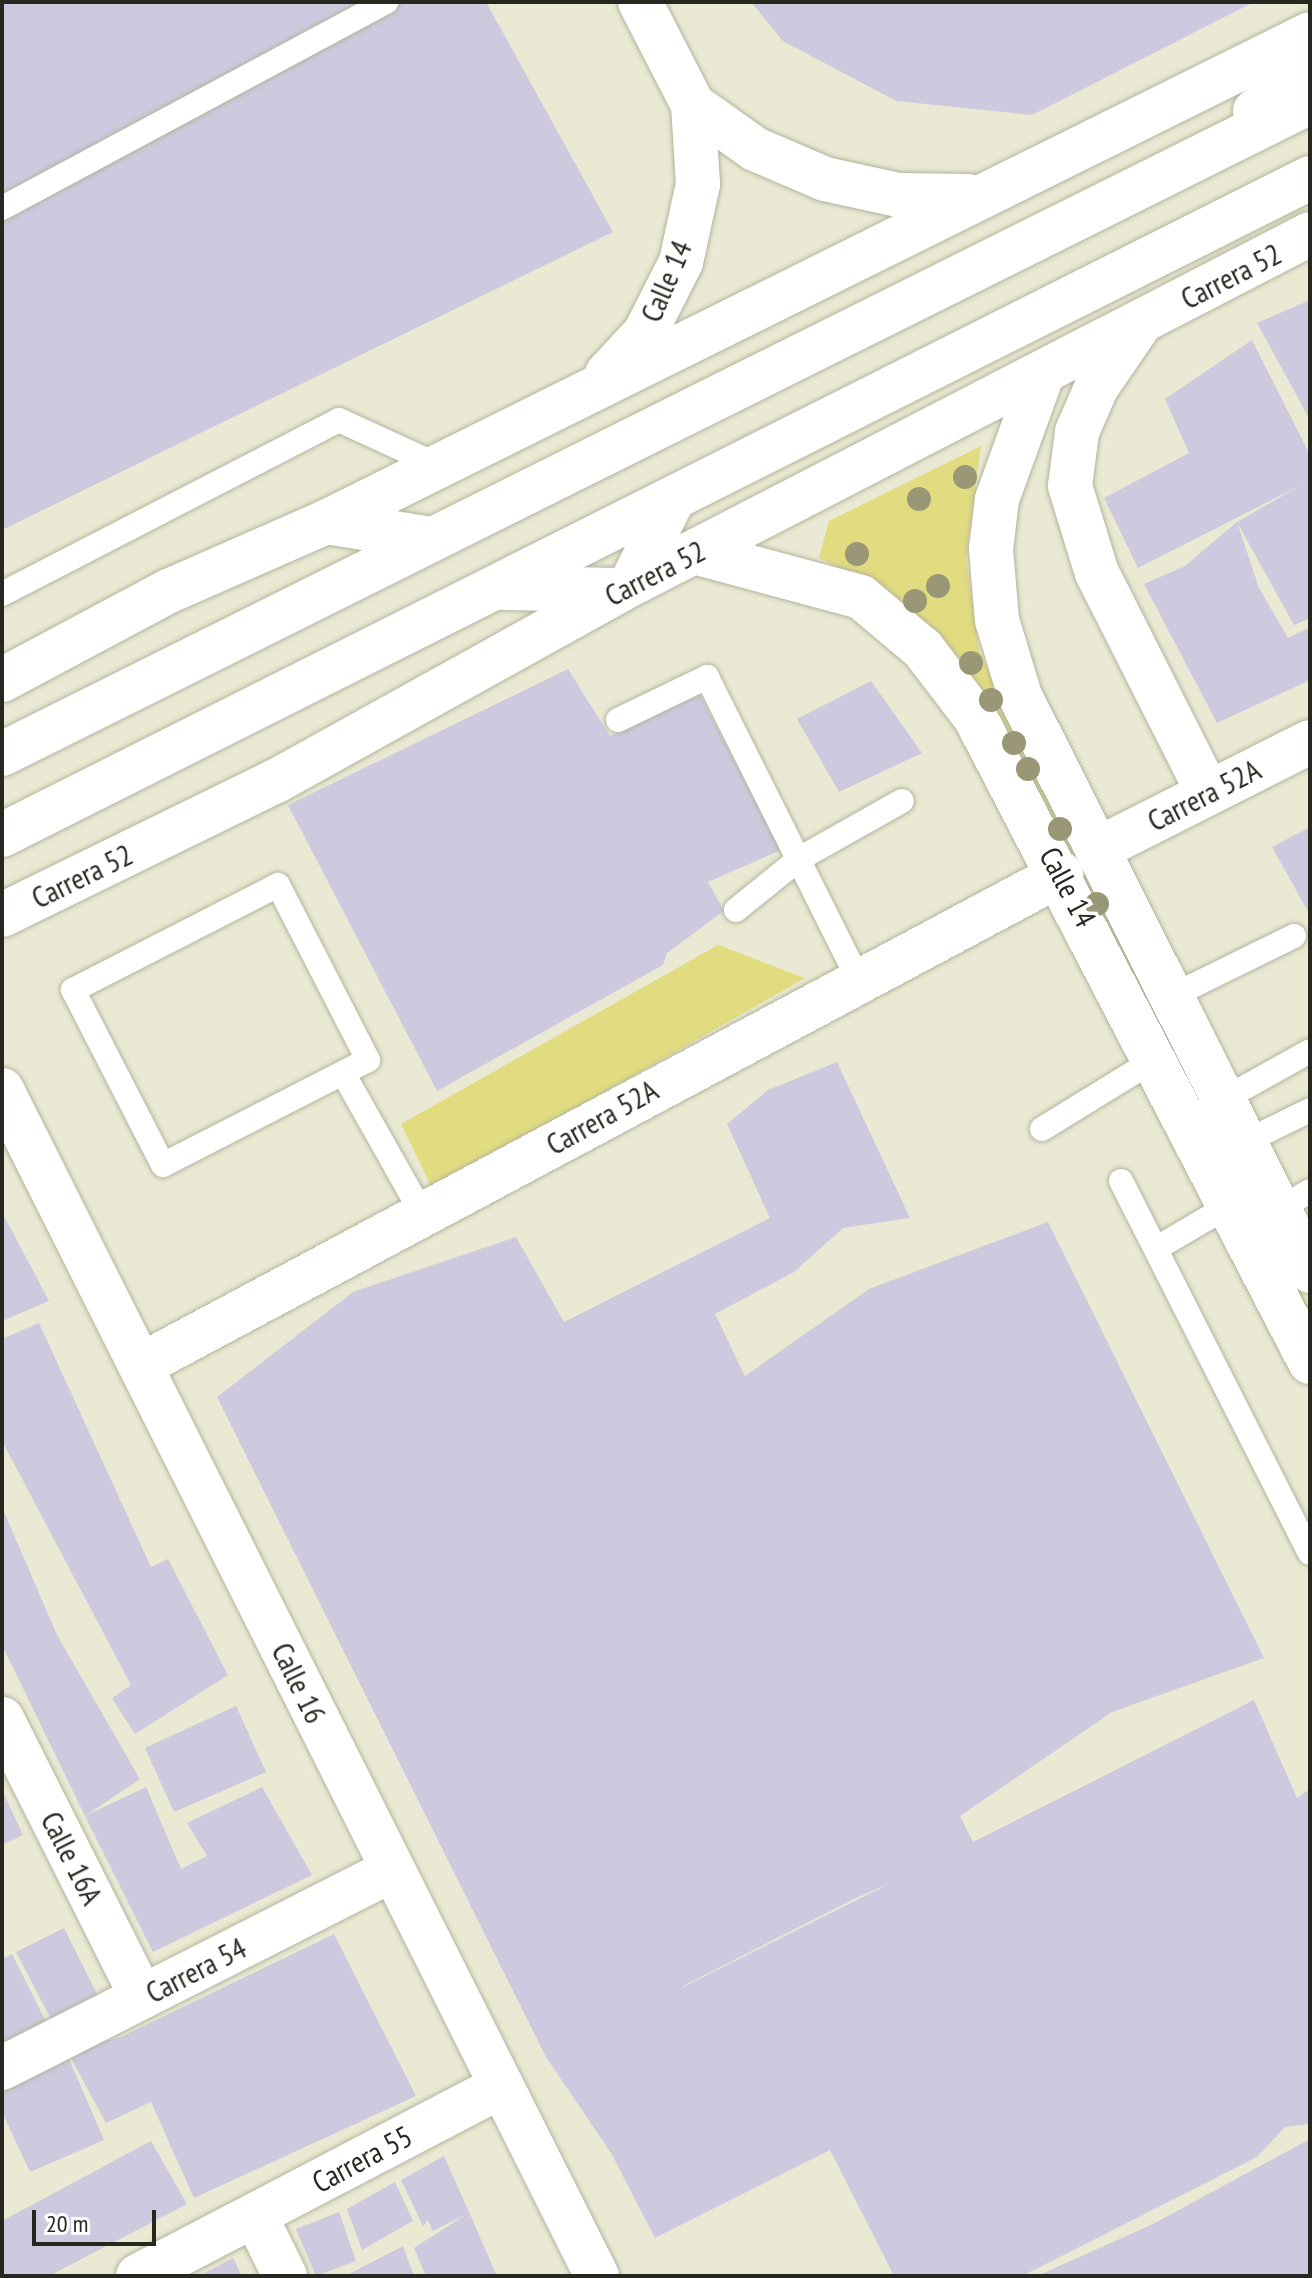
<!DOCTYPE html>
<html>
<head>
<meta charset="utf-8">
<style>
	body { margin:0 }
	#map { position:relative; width:1312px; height:2278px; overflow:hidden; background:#eae9d3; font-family:"PT Sans Narrow",sans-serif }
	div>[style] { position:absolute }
	.green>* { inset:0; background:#e1dc80 }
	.building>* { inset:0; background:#cec9de }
	.roads { filter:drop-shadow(0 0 2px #b4b49e) drop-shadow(0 0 2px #b4b49e) }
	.service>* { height:24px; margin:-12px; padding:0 12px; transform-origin:12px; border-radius:12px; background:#fff }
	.minor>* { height:44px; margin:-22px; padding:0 22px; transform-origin:22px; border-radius:22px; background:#fff }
	.tertiary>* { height:44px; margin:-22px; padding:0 22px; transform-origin:22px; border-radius:22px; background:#fff }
	.primary>* { height:44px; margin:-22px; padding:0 22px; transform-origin:22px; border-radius:22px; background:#fff }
	.trees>* { width:24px; height:24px; margin:-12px; border-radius:50%; background:#999775 }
	span { translate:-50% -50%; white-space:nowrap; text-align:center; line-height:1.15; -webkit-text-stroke:7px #fff; paint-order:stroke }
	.street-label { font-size:30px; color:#28271f }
	.frame { position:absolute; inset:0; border:4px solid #28271f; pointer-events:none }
	.scale { position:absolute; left:32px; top:2210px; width:124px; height:36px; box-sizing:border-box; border:4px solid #28271f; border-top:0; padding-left:10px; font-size:24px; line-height:28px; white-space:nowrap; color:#28271f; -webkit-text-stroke:6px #fff; paint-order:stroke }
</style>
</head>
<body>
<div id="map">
	<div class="green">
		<i style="clip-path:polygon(981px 446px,966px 557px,979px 651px,1310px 1310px,1310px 1336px,1054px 835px,845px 571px,819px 558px,829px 521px)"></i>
		<i style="clip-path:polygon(718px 945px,805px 978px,433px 1190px,401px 1124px)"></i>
	</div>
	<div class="building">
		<i style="clip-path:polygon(2px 2px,486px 2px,613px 232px,2px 530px)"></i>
		<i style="clip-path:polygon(751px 2px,1254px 2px,1032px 115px,896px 101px,783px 41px)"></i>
		<i style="clip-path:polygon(1310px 300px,1310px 420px,1257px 323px)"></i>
		<i style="clip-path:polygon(1252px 340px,1310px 455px,1310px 618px,1294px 625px,1237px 522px,1303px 484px,1138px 568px,1104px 498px,1189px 453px,1165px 399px)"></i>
		<i style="clip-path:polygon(1237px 522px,1259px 588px,1288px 638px,1310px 627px,1310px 680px,1217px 723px,1144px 584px,1185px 566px)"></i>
		<i style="clip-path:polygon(568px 669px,610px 736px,700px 695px,781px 850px,708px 882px,724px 911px,667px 953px,663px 965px,437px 1091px,288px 805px)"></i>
		<i style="clip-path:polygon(871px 681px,922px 753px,839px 792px,797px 719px)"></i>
		<i style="clip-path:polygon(1310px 827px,1310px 915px,1272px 847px)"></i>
		<i style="clip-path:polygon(evenodd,837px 1062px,910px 1218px,843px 1228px,794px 1272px,715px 1314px,745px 1376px,869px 1289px,1048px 1222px,1264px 1658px,1112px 1712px,960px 1816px,973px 1842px,1254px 1700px,1297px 1798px,1310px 1789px,1310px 2124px,1285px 2127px,1257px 2157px,1022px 2276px,894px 2276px,830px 2150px,655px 2238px,611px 2153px,546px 2057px,217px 1397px,353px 1292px,516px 1237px,564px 1322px,770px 1218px,727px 1124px,768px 1090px,837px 1062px,891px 1883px,683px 1987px,683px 1986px,858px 1897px,891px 1883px)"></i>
		<i style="clip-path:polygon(2px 1212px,49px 1301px,2px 1321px)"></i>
		<i style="clip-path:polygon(39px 1323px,151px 1567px,168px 1559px,228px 1675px,135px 1734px,112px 1698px,131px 1685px,2px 1441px,2px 1339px)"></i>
		<i style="clip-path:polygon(2px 1507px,57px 1635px,140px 1779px,85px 1816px,2px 1645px)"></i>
		<i style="clip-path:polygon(236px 1706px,266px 1772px,174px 1812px,145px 1748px)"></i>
		<i style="clip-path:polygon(146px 1787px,181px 1869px,207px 1856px,187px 1823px,262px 1787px,312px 1875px,153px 1952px,85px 1816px)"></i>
		<i style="clip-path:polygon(2px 1790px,23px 1835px,2px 1845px)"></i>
		<i style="clip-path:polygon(64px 1928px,99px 1998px,52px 2021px,16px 1952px)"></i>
		<i style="clip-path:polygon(334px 1934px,416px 2096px,194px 2198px,151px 2102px,106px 2123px,67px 2051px,121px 2037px)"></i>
		<i style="clip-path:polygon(12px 1954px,48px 2026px,2px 2050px,2px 1959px)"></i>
		<i style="clip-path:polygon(69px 2059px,104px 2140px,30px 2172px,2px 2112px,2px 2092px)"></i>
		<i style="clip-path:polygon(1310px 2139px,1310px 2276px,1037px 2276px,1153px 2224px)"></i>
		<i style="clip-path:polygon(151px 2141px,187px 2204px,49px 2276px,2px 2276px,2px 2221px)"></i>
		<i style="clip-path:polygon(444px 2156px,469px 2212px,497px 2276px,426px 2276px,414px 2248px,467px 2214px,433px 2231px,428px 2220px,423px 2226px,401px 2180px)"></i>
		<i style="clip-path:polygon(395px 2182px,413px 2221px,362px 2250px,347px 2209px)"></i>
		<i style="clip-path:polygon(339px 2212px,356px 2261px,316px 2276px,296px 2229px)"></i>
		<i style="clip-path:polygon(403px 2246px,414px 2276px,345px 2276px)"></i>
		<i style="clip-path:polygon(233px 2258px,242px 2276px,199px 2276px)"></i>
	</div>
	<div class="roads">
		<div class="service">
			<i style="left:2px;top:208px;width:436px;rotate:-28.2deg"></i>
			<i style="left:2px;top:594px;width:379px;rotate:-27.3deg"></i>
			<i style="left:339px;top:420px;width:110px;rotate:24.7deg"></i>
			<i style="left:618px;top:720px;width:99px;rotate:-25.8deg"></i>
			<i style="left:707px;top:677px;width:337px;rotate:63.4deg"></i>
			<i style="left:278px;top:885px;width:197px;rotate:62.8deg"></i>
			<i style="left:368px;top:1060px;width:230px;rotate:152.9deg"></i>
			<i style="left:163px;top:1165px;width:197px;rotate:-117.2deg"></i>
			<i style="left:73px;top:990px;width:230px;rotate:-27.1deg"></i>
			<i style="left:736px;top:910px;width:81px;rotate:-39deg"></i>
			<i style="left:799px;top:859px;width:118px;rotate:-29.4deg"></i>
			<i style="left:1172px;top:996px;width:136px;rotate:-26.2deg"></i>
			<i style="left:343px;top:1073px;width:163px;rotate:60.6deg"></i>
			<i style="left:1224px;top:1099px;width:98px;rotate:-29.2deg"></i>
			<i style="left:1042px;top:1129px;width:134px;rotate:-31.6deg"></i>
			<i style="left:1245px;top:1142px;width:72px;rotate:-26.2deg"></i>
			<i style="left:1121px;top:1181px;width:417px;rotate:63.1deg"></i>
			<i style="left:1278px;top:1210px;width:37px;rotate:-31deg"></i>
			<i style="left:1157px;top:1248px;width:85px;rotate:-30.5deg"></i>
		</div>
		<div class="minor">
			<i style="left:1141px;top:322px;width:80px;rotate:124.3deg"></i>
			<i style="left:1096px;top:388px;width:48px;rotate:113.4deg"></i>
			<i style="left:1077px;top:432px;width:54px;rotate:97.4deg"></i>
			<i style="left:1070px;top:486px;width:91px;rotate:72.8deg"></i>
			<i style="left:1097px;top:573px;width:246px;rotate:63.2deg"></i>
			<i style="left:1098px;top:849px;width:237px;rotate:-26.8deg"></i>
			<i style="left:2px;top:1090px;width:1327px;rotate:63.36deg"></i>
			<i style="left:143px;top:1364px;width:1041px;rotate:-28.09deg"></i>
			<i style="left:2px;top:1719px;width:311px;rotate:63.3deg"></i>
			<i style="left:2px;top:2068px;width:435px;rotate:-26.9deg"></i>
			<i style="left:255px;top:2215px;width:68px;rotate:63.8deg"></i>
			<i style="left:138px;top:2276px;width:408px;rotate:-27.6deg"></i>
		</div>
		<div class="tertiary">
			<i style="left:693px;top:105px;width:76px;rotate:35.4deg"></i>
			<i style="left:755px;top:149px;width:76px;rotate:23.2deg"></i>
			<i style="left:825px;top:179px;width:75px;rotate:12.4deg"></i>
			<i style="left:898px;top:195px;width:70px;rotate:0.8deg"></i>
			<i style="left:607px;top:374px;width:56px;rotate:-47.2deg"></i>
			<i style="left:645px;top:333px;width:80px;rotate:-63.1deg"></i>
			<i style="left:681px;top:262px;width:80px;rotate:-77.7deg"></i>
			<i style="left:698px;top:184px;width:79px;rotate:-93.6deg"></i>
			<i style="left:693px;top:105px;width:116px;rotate:-117.2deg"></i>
			<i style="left:1042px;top:375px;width:132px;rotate:109.9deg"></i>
			<i style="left:997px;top:499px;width:50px;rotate:96.8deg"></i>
			<i style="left:991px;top:549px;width:71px;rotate:85.2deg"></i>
			<i style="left:997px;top:620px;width:79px;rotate:73.2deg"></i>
			<i style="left:1020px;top:696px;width:644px;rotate:63.24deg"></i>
			<i style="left:694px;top:552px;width:173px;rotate:15.1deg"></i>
			<i style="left:861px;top:597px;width:81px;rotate:40deg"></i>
			<i style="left:923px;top:649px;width:86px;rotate:52.6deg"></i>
			<i style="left:975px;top:717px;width:727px;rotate:62.55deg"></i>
			<i style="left:2px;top:680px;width:189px;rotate:-28.1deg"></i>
			<i style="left:169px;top:591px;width:171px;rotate:-23.7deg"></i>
			<i style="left:326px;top:522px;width:1098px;rotate:-26.38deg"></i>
			<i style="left:2px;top:915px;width:305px;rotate:-26.1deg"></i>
			<i style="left:276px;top:781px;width:393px;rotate:-29deg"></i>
			<i style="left:620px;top:590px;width:776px;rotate:-27.29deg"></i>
		</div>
		<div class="primary">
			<i style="left:1255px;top:111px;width:71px;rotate:-39.3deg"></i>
			<i style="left:326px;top:522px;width:107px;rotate:9.1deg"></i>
			<i style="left:631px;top:584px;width:93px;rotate:-63.7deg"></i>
			<i style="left:504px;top:588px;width:116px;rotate:1deg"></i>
			<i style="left:2px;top:754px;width:1461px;rotate:-26.49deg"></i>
			<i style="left:2px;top:835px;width:1464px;rotate:-26.67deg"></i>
		</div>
	</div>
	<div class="trees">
		<i style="left:965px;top:477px"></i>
		<i style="left:919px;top:499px"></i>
		<i style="left:857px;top:554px"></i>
		<i style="left:938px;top:586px"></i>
		<i style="left:915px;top:601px"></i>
		<i style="left:971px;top:663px"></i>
		<i style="left:991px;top:700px"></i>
		<i style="left:1014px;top:743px"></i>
		<i style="left:1028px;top:769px"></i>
		<i style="left:1060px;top:829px"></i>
		<i style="left:1097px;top:904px"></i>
	</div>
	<div class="street-label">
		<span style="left:1231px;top:276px;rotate:-27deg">Carrera 52</span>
		<span style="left:666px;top:281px;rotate:-67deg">Calle 14</span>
		<span style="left:655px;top:573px;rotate:-27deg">Carrera 52</span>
		<span style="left:1204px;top:795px;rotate:-27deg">Carrera 52A</span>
		<span style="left:82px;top:876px;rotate:-26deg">Carrera 52</span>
		<span style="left:1068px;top:887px;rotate:62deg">Calle 14</span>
		<span style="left:602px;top:1117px;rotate:-29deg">Carrera 52A</span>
		<span style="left:299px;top:1683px;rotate:64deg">Calle 16</span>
		<span style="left:72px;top:1858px;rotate:63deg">Calle 16A</span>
		<span style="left:196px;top:1970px;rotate:-27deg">Carrera 54</span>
		<span style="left:362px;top:2159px;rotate:-28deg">Carrera 55</span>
	</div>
	<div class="frame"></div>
	<div class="scale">20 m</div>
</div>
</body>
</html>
